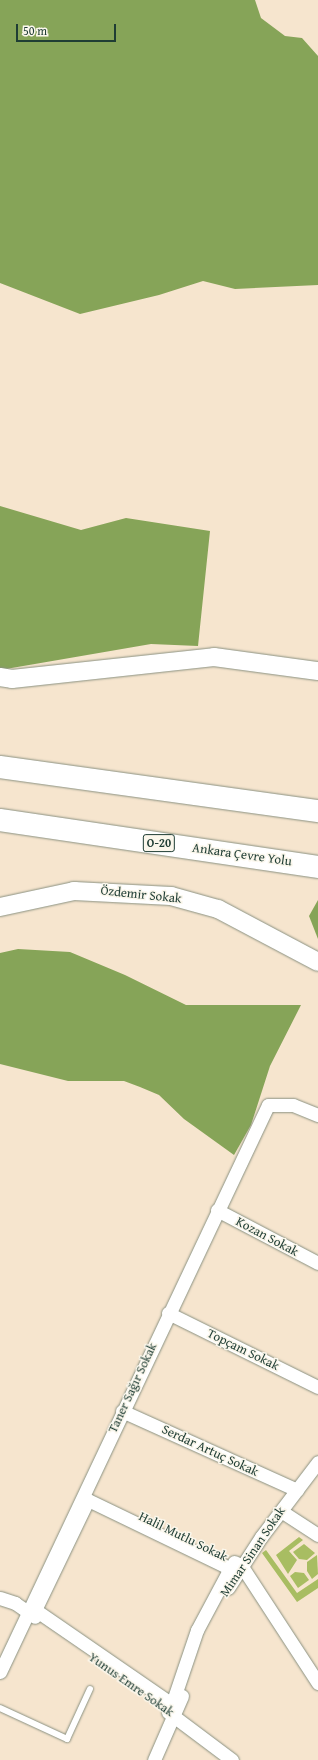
<!DOCTYPE html>
<html>
<head>
<meta charset="utf-8">
<style>
	body { margin:0 }
	#map { position:relative; width:318px; height:1760px; overflow:hidden; background:#f6e5ce; font-family:"Gentium Book Plus",serif }
	div>[style] { position:absolute }
	.green>* { inset:0; background:#a8bd62 }
	.forest>* { inset:0; background:#86a458 }
	.roads { filter:drop-shadow(0 0 1px #8a9181) drop-shadow(0 0 1px #8a9181) }
	.lane>* { height:6px; margin:-3px; padding:0 3px; transform-origin:3px; border-radius:3px; background:#fff }
	.street>* { height:13px; margin:-6.5px; padding:0 6.5px; transform-origin:6.5px; border-radius:6.5px; background:#fff }
	.secondary>* { height:18px; margin:-9px; padding:0 9px; transform-origin:9px; border-radius:9px; background:#fff }
	.highway>* { height:22px; margin:-11px; padding:0 11px; transform-origin:11px; border-radius:11px; background:#fff }
	span { translate:-50% -50%; white-space:nowrap; text-align:center; line-height:1.15; -webkit-text-stroke:3px #fbf7ec; paint-order:stroke }
	.shield-label span { padding:1px 3px; background:#fbf7ec; border:1px solid; border-radius:3px; -webkit-text-stroke-width:0 }
	.shield-label { font-size:12px; color:#1f3d34; font-weight:700 }
	.street-label { font-size:13px; color:#1f3d34 }
	.scale { position:absolute; left:16px; top:24px; width:100px; height:18px; box-sizing:border-box; border:2px solid #1f3d34; border-top:0; padding-left:5px; font-size:12px; line-height:14px; white-space:nowrap; color:#1f3d34; -webkit-text-stroke:3px #fbf7ec; paint-order:stroke }
</style>
</head>
<body>
<div id="map">
	<div class="green">
		<i style="clip-path:polygon(299px 1537px,303px 1540px,289px 1551px,297px 1560px,288px 1574px,276px 1555px)"></i>
		<i style="clip-path:polygon(304px 1544px,315px 1553px,307px 1560px,299px 1559px,293px 1552px)"></i>
		<i style="clip-path:polygon(266px 1550px,297px 1593px,318px 1579px,318px 1588px,297px 1602px,262px 1553px)"></i>
		<i style="clip-path:polygon(317px 1555px,318px 1574px,312px 1579px,307px 1571px,307px 1562px)"></i>
		<i style="clip-path:polygon(295px 1572px,304px 1573px,309px 1580px,298px 1588px,290px 1576px)"></i>
	</div>
	<div class="forest">
		<i style="clip-path:polygon(0 0,255px 0,261px 18px,285px 36px,302px 38px,318px 56px,318px 285px,235px 289px,203px 281px,159px 295px,80px 314px,0 283px)"></i>
		<i style="clip-path:polygon(0 506px,81px 530px,126px 518px,210px 531px,198px 646px,151px 644px,0 670px)"></i>
		<i style="clip-path:polygon(318px 900px,318px 939px,309px 916px)"></i>
		<i style="clip-path:polygon(18px 949px,70px 952px,125px 975px,186px 1005px,301px 1005px,270px 1066px,251px 1125px,234px 1155px,184px 1119px,159px 1095px,140px 1087px,124px 1081px,68px 1081px,0 1064px,0 953px)"></i>
	</div>
	<div class="roads">
		<div class="lane">
			<i style="left:0;top:1708px;width:74px;rotate:24.8deg"></i>
			<i style="left:67px;top:1739px;width:55px;rotate:-65.3deg"></i>
		</div>
		<div class="street">
			<i style="left:217px;top:1210px;width:114px;rotate:27.7deg"></i>
			<i style="left:168px;top:1313px;width:167px;rotate:26.3deg"></i>
			<i style="left:122px;top:1411px;width:192px;rotate:24.3deg"></i>
			<i style="left:88px;top:1500px;width:154px;rotate:25.7deg"></i>
			<i style="left:227px;top:1567px;width:5px;rotate:79deg"></i>
			<i style="left:228px;top:1572px;width:66px;rotate:118.1deg"></i>
			<i style="left:197px;top:1630px;width:78px;rotate:108.7deg"></i>
			<i style="left:172px;top:1704px;width:166px;rotate:-145.5deg"></i>
			<i style="left:35px;top:1610px;width:122px;rotate:-64.3deg"></i>
			<i style="left:281px;top:1511px;width:44px;rotate:33deg"></i>
			<i style="left:234px;top:1562px;width:8px;rotate:23deg"></i>
			<i style="left:241px;top:1565px;width:141px;rotate:56.9deg"></i>
			<i style="left:228px;top:1588px;width:61px;rotate:-57.1deg"></i>
			<i style="left:261px;top:1537px;width:94px;rotate:-52.8deg"></i>
			<i style="left:0;top:1598px;width:16px;rotate:18deg"></i>
			<i style="left:15px;top:1603px;width:24px;rotate:35deg"></i>
			<i style="left:0;top:1672px;width:627px;rotate:-64.7deg"></i>
			<i style="left:268px;top:1105px;width:25px"></i>
			<i style="left:293px;top:1105px;width:27px;rotate:22deg"></i>
			<i style="left:168px;top:1712px;width:80px;rotate:36.9deg"></i>
			<i style="left:154px;top:1760px;width:70px;rotate:-66.4deg"></i>
		</div>
		<div class="secondary">
			<i style="left:0;top:677px;width:12px;rotate:9deg"></i>
			<i style="left:12px;top:679px;width:203px;rotate:-6.2deg"></i>
			<i style="left:214px;top:657px;width:105px;rotate:7.7deg"></i>
			<i style="left:0;top:907px;width:76px;rotate:-12.2deg"></i>
			<i style="left:74px;top:891px;width:97px;rotate:3deg"></i>
			<i style="left:171px;top:896px;width:49px;rotate:15.5deg"></i>
			<i style="left:218px;top:909px;width:113px;rotate:27.9deg"></i>
		</div>
		<div class="highway">
			<i style="left:0;top:767px;width:321px;rotate:7.9deg"></i>
			<i style="left:0;top:820px;width:321px;rotate:8.4deg"></i>
		</div>
	</div>
	<div class="shield-label">
		<span style="left:159px;top:843px">O-20</span>
	</div>
	<div class="street-label">
		<span style="left:242px;top:855px;rotate:8deg">Ankara Çevre Yolu</span>
		<span style="left:141px;top:895px;rotate:6deg">Özdemir Sokak</span>
		<span style="left:267px;top:1237px;rotate:28deg">Kozan Sokak</span>
		<span style="left:243px;top:1350px;rotate:26deg">Topçam Sokak</span>
		<span style="left:133px;top:1388px;rotate:-65deg">Taner Sağır Sokak</span>
		<span style="left:210px;top:1451px;rotate:25deg">Serdar Artuç Sokak</span>
		<span style="left:183px;top:1537px;rotate:26deg">Halil Mutlu Sokak</span>
		<span style="left:253px;top:1552px;rotate:-56deg">Mimar Sinan Sokak</span>
		<span style="left:131px;top:1685px;rotate:35deg">Yunus Emre Sokak</span>
	</div>
	<div class="scale">50 m</div>
</div>
</body>
</html>
